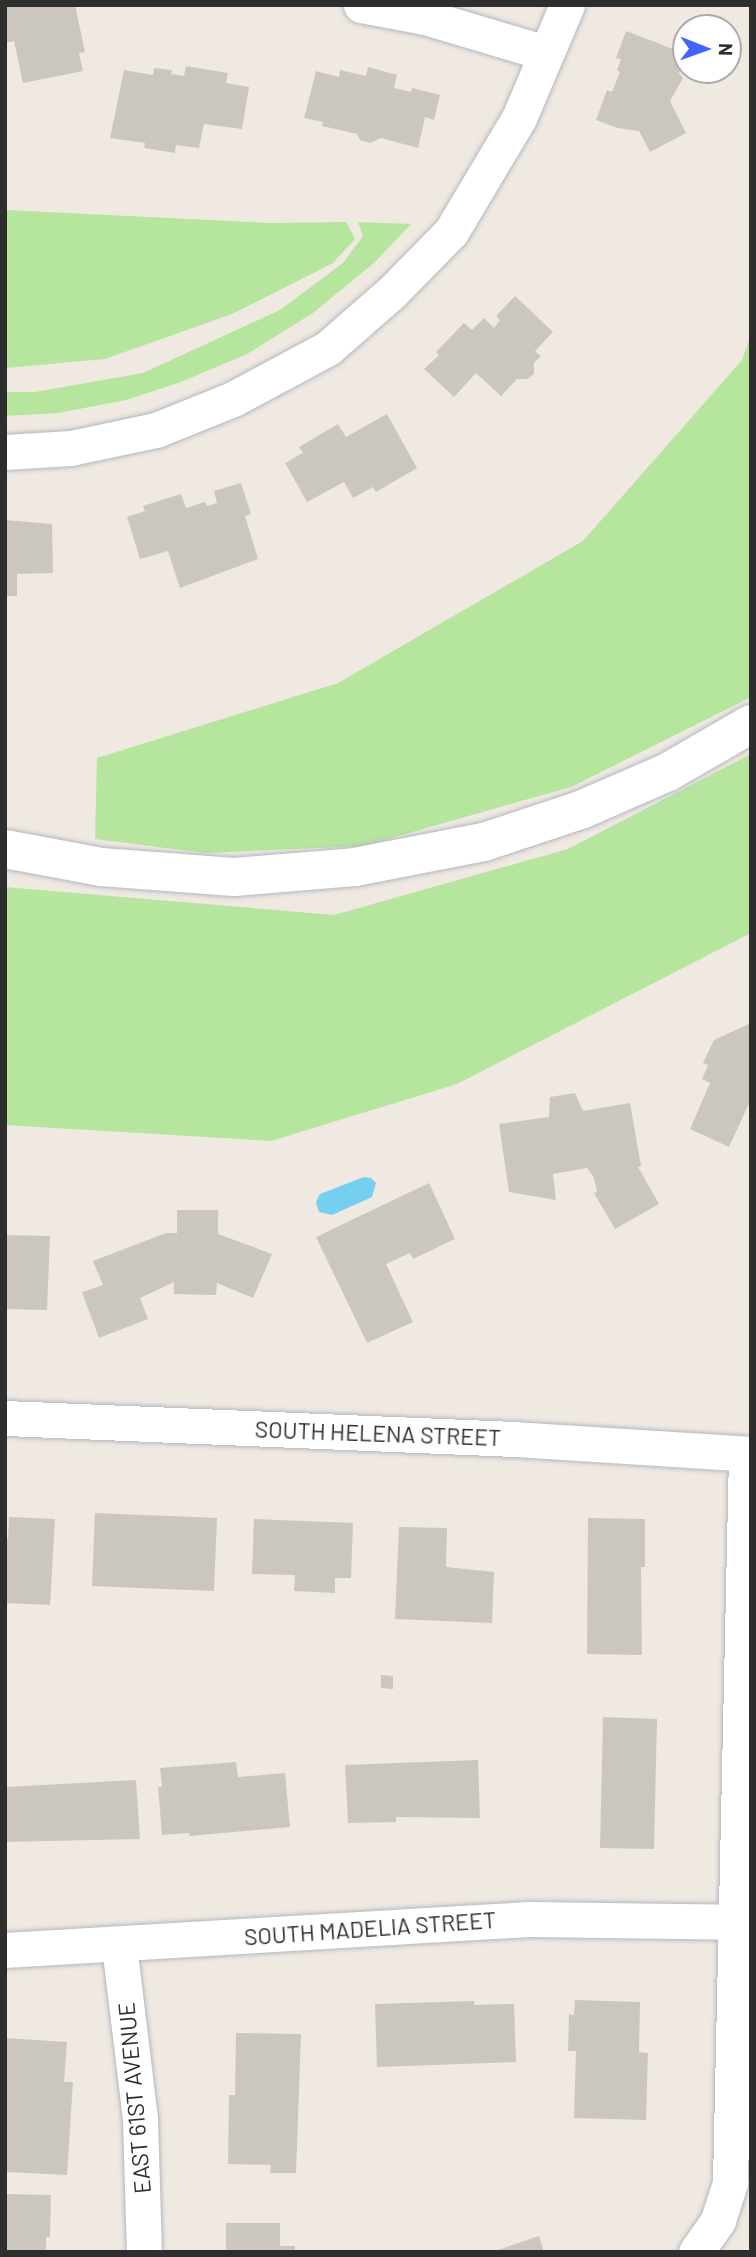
<!DOCTYPE html>
<html>
<head>
<meta charset="utf-8">
<style>
	body { margin:0 }
	#map { position:relative; width:756px; height:2257px; overflow:hidden; background:#efe9e1; font-family:Barlow,sans-serif }
	div>[style] { position:absolute }
	.green>* { inset:0; background:#b6e59e }
	.water>* { inset:0; background:#75cff0 }
	.building>* { inset:0; background:#cbc7bf }
	.roads { filter:drop-shadow(0 0 2px #b4b7c1) drop-shadow(0 0 2px #b4b7c1) }
	.street>* { height:35px; margin:-17.5px; padding:0 17.5px; transform-origin:17.5px; border-radius:17.5px; background:#fff }
	.secondary>* { height:38px; margin:-19px; padding:0 19px; transform-origin:19px; border-radius:19px; background:#fff }
	span { translate:-50% -50%; white-space:nowrap; text-align:center; line-height:1.15; -webkit-text-stroke:5px #fff; paint-order:stroke }
	.street-label { font-size:23px; color:#2e2e2e }
	.frame { position:absolute; inset:0; border:7px solid #2e2e2e; pointer-events:none }
	.north { position:absolute; left:672px; top:14px; width:70px; height:70px; box-sizing:border-box; background:#fff; border:2px solid #ababab; border-radius:50%; rotate:91deg; font-size:19px; font-weight:700; line-height:28px; text-align:center; color:#2e2e2e }
	.north::after { content:''; display:block; margin:auto; width:24px; height:32px; background:#4264fb; clip-path:polygon(50% 0,100% 100%,50% 72%,0 100%) }
</style>
</head>
<body>
<div id="map">
	<div class="green">
		<i style="clip-path:polygon(5px 210px,270px 223px,346px 222px,355px 239px,333px 263px,232px 314px,105px 359px,5px 368px)"></i>
		<i style="clip-path:polygon(358px 222px,411px 224px,374px 263px,313px 313px,247px 354px,181px 382px,126px 400px,58px 413px,5px 416px,5px 392px,35px 392px,143px 373px,280px 310px,343px 263px,363px 236px)"></i>
		<i style="clip-path:polygon(751px 335px,751px 697px,571px 787px,363px 846px,205px 853px,95px 839px,97px 758px,338px 683px,583px 541px,742px 360px)"></i>
		<i style="clip-path:polygon(751px 754px,751px 933px,457px 1084px,271px 1141px,5px 1125px,5px 887px,334px 915px,568px 849px)"></i>
	</div>
	<div class="water">
		<i style="clip-path:polygon(364px 1177px,371px 1178px,376px 1183px,372px 1197px,332px 1215px,319px 1212px,316px 1202px,320px 1194px)"></i>
	</div>
	<div class="building">
		<i style="clip-path:polygon(5px 5px,75px 5px,85px 52px,79px 53px,83px 71px,23px 83px,14px 41px,5px 43px)"></i>
		<i style="clip-path:polygon(626px 31px,686px 54px,679px 73px,683px 78px,670px 101px,686px 133px,650px 152px,639px 131px,618px 128px,596px 120px,607px 90px,612px 92px,620px 72px,617px 70px,621px 59px,616px 58px)"></i>
		<i style="clip-path:polygon(186px 66px,228px 73px,226px 83px,249px 87px,242px 129px,204px 124px,199px 148px,176px 145px,175px 153px,144px 148px,145px 143px,110px 138px,124px 70px,153px 75px,154px 68px,172px 70px,171px 74px,184px 76px)"></i>
		<i style="clip-path:polygon(368px 67px,397px 75px,394px 88px,411px 92px,412px 88px,440px 95px,434px 120px,425px 117px,418px 148px,381px 138px,370px 143px,360px 140px,357px 134px,322px 126px,323px 122px,304px 118px,316px 71px,339px 77px,340px 70px,366px 76px)"></i>
		<i style="clip-path:polygon(515px 296px,553px 332px,535px 351px,541px 356px,534px 363px,534px 374px,528px 379px,517px 379px,501px 396px,476px 373px,454px 397px,424px 369px,439px 355px,436px 352px,464px 323px,472px 330px,484px 318px,494px 328px,500px 320px,496px 316px)"></i>
		<i style="clip-path:polygon(387px 414px,417px 468px,376px 492px,373px 487px,353px 498px,344px 482px,307px 502px,285px 463px,303px 453px,299px 447px,338px 424px,346px 437px)"></i>
		<i style="clip-path:polygon(241px 483px,251px 514px,245px 516px,258px 559px,180px 588px,168px 551px,140px 559px,127px 517px,145px 511px,143px 506px,181px 494px,186px 508px,205px 502px,207px 506px,217px 503px,214px 491px)"></i>
		<i style="clip-path:polygon(5px 520px,52px 524px,53px 573px,17px 574px,17px 596px,5px 596px)"></i>
		<i style="clip-path:polygon(751px 1023px,751px 1099px,729px 1147px,690px 1129px,710px 1083px,702px 1079px,708px 1065px,703px 1063px,714px 1040px)"></i>
		<i style="clip-path:polygon(575px 1093px,583px 1111px,630px 1103px,641px 1166px,638px 1167px,659px 1204px,615px 1229px,594px 1193px,597px 1192px,594px 1178px,587px 1168px,553px 1174px,556px 1200px,509px 1192px,499px 1124px,549px 1117px,550px 1097px)"></i>
		<i style="clip-path:polygon(429px 1183px,455px 1239px,413px 1259px,410px 1253px,386px 1264px,413px 1322px,367px 1343px,316px 1237px)"></i>
		<i style="clip-path:polygon(177px 1210px,218px 1210px,218px 1234px,272px 1254px,253px 1298px,217px 1283px,216px 1295px,174px 1294px,174px 1282px,140px 1298px,148px 1319px,99px 1338px,82px 1292px,103px 1285px,93px 1261px,166px 1233px,177px 1233px)"></i>
		<i style="clip-path:polygon(5px 1235px,50px 1236px,47px 1310px,5px 1309px)"></i>
		<i style="clip-path:polygon(95px 1513px,217px 1518px,214px 1591px,92px 1586px)"></i>
		<i style="clip-path:polygon(9px 1517px,55px 1519px,50px 1605px,5px 1603px,5px 1539px,8px 1539px)"></i>
		<i style="clip-path:polygon(588px 1518px,645px 1519px,645px 1567px,641px 1567px,642px 1655px,587px 1654px)"></i>
		<i style="clip-path:polygon(254px 1519px,353px 1523px,351px 1578px,335px 1578px,335px 1593px,294px 1591px,295px 1575px,252px 1574px)"></i>
		<i style="clip-path:polygon(399px 1527px,447px 1528px,446px 1567px,494px 1572px,492px 1623px,395px 1619px)"></i>
		<i style="clip-path:polygon(381px 1675px,393px 1676px,393px 1689px,381px 1688px)"></i>
		<i style="clip-path:polygon(603px 1717px,657px 1719px,654px 1849px,600px 1848px)"></i>
		<i style="clip-path:polygon(478px 1760px,480px 1818px,396px 1817px,396px 1822px,348px 1823px,345px 1765px)"></i>
		<i style="clip-path:polygon(236px 1762px,238px 1777px,285px 1773px,290px 1827px,190px 1836px,189px 1833px,162px 1835px,158px 1787px,162px 1787px,160px 1768px)"></i>
		<i style="clip-path:polygon(136px 1780px,140px 1839px,5px 1842px,5px 1787px)"></i>
		<i style="clip-path:polygon(575px 2000px,640px 2002px,639px 2052px,648px 2053px,646px 2120px,574px 2118px,576px 2051px,568px 2051px,569px 2014px,574px 2015px)"></i>
		<i style="clip-path:polygon(474px 2001px,474px 2005px,514px 2004px,516px 2062px,377px 2067px,375px 2004px)"></i>
		<i style="clip-path:polygon(236px 2033px,301px 2034px,296px 2173px,270px 2173px,271px 2165px,228px 2164px,229px 2095px,235px 2095px)"></i>
		<i style="clip-path:polygon(5px 2038px,67px 2042px,64px 2082px,73px 2082px,67px 2175px,5px 2172px)"></i>
		<i style="clip-path:polygon(5px 2194px,51px 2195px,50px 2237px,46px 2237px,46px 2252px,5px 2252px)"></i>
		<i style="clip-path:polygon(226px 2223px,280px 2223px,280px 2246px,295px 2246px,295px 2252px,226px 2252px)"></i>
		<i style="clip-path:polygon(539px 2236px,544px 2252px,495px 2252px,495px 2251px)"></i>
	</div>
	<div class="roads">
		<div class="street">
			<i style="left:361px;top:5px;width:65px;rotate:10.6deg"></i>
			<i style="left:425px;top:17px;width:126px;rotate:16.6deg"></i>
			<i style="left:5px;top:452px;width:66px;rotate:-3.5deg"></i>
			<i style="left:71px;top:448px;width:87px;rotate:-12deg"></i>
			<i style="left:156px;top:430px;width:83px;rotate:-21.9deg"></i>
			<i style="left:233px;top:399px;width:108px;rotate:-28.2deg"></i>
			<i style="left:328px;top:348px;width:85px;rotate:-41.2deg"></i>
			<i style="left:392px;top:292px;width:84px;rotate:-45.5deg"></i>
			<i style="left:451px;top:232px;width:133px;rotate:-59.2deg"></i>
			<i style="left:519px;top:118px;width:123px;rotate:-67deg"></i>
			<i style="left:5px;top:1418px;width:509px;rotate:2.36deg"></i>
			<i style="left:514px;top:1439px;width:237px;rotate:3.6deg"></i>
			<i style="left:119px;top:1945px;width:175px;rotate:83.1deg"></i>
			<i style="left:140px;top:2119px;width:133px;rotate:88.3deg"></i>
			<i style="left:5px;top:1950px;width:525px;rotate:-3.39deg"></i>
			<i style="left:529px;top:1919px;width:205px;rotate:0.8deg"></i>
			<i style="left:696px;top:2252px;width:39px;rotate:-55deg"></i>
			<i style="left:718px;top:2220px;width:40px;rotate:-72deg"></i>
			<i style="left:730px;top:2182px;width:728px;rotate:-88.74deg"></i>
		</div>
		<div class="secondary">
			<i style="left:5px;top:849px;width:98px;rotate:10.6deg"></i>
			<i style="left:101px;top:867px;width:133px;rotate:4.3deg"></i>
			<i style="left:234px;top:877px;width:121px;rotate:-4.7deg"></i>
			<i style="left:355px;top:867px;width:131px;rotate:-11deg"></i>
			<i style="left:484px;top:842px;width:104px;rotate:-18.4deg"></i>
			<i style="left:583px;top:809px;width:93px;rotate:-23.5deg"></i>
			<i style="left:668px;top:772px;width:96px;rotate:-30deg"></i>
		</div>
	</div>
	<div class="street-label">
		<span style="left:378px;top:1433px;rotate:2deg">SOUTH HELENA STREET</span>
		<span style="left:370px;top:1928px;rotate:-4deg">SOUTH MADELIA STREET</span>
		<span style="left:134px;top:2098px;rotate:-95deg">EAST 61ST AVENUE</span>
	</div>
	<div class="frame"></div>
	<div class="north">N</div>
</div>
</body>
</html>
